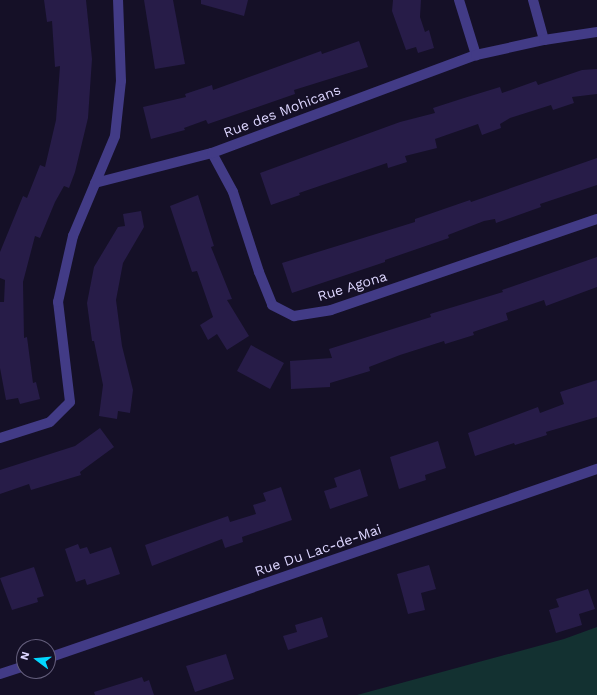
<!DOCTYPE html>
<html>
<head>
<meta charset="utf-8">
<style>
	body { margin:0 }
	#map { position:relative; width:597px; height:695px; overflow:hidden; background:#151027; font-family:"Work Sans",sans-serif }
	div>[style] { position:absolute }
	.green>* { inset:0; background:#133131 }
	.building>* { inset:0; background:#271c48 }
	.minor>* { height:10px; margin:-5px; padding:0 5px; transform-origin:5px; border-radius:5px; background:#423b86 }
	span { translate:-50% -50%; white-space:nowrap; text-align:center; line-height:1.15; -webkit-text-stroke:3px #151027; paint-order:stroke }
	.street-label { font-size:14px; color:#ddd6ff }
	.north { position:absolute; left:16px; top:639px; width:40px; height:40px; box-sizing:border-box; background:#151027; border:1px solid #655f7d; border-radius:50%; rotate:286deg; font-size:11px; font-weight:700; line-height:16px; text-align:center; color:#ddd6ff }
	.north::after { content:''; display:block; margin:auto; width:14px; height:18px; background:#02d7ff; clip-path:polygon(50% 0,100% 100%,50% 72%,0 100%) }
</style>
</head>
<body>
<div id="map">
	<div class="green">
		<i style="clip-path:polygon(597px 627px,597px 695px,357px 695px,564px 639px)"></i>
	</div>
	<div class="building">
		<i style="clip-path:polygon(44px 0,86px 0,92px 59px,88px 118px,75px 172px,69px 188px,64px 186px,55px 202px,40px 238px,35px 236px,23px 282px,24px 338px,27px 337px,33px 383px,36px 382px,40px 399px,20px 404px,18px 398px,6px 400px,0 368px,0 302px,4px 302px,5px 280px,0 278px,0 252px,23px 196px,27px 198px,40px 165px,45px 167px,56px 120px,60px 66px,55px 67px,52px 21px,47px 22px)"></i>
		<i style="clip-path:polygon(144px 0,173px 0,185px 64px,155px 69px)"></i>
		<i style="clip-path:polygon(201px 0,248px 0,244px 16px,201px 4px)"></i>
		<i style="clip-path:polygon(393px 0,421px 0,420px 17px,425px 32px,429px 30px,434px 48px,418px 53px,416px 47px,406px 50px,392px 11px)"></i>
		<i style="clip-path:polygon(359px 41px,368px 67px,294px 90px,295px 94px,208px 124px,206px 120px,184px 128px,185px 130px,151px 139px,143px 107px,186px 97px,185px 94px,212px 85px,213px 90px,321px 51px,322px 54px)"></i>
		<i style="clip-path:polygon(597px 69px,597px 94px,572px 97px,574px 103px,553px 110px,551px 105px,510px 118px,500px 124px,501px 128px,482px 135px,478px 124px,435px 139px,437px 148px,405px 156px,407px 162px,388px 168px,387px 163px,299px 193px,300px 195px,271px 205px,260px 173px,400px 122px,435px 113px,433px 108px,464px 98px,500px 87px,502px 93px,536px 81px,538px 85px,582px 70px)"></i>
		<i style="clip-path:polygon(597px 158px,597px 185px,540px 204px,541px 207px,496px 223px,495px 219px,484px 221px,448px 235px,449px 238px,385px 260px,385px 262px,292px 293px,282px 263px,415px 222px,415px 219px,470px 200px,471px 202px)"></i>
		<i style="clip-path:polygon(198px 195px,214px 246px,211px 247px,232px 299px,227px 300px,249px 336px,227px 350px,217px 334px,208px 340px,200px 325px,213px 317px,197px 271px,192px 272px,170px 206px)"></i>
		<i style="clip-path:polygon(141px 211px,144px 227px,123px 263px,116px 300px,122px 346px,133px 390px,130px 413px,118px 411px,117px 419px,99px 416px,103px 385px,94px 341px,92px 341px,87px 303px,94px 267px,118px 227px,125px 226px,123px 214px)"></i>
		<i style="clip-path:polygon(597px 257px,597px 287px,546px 306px,544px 300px,506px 313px,508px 320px,473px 332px,474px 335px,445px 344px,444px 341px,400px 355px,369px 367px,370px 371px,330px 383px,330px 387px,291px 389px,290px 361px,332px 358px,329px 349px,431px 317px,430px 314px,503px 292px,502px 290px)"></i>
		<i style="clip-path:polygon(251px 345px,284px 363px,270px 389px,237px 371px)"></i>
		<i style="clip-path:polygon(597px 380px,597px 417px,546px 432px,547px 435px,515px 445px,514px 443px,475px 456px,468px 433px,538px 407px,540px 413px,564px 404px,560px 392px)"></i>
		<i style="clip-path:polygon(100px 428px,114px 447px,80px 472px,81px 475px,31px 490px,29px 484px,0 494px,0 470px,75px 446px)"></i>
		<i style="clip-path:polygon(438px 441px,446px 468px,425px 475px,426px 480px,399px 489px,390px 457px)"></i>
		<i style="clip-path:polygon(360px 469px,368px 496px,330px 509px,324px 491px,337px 487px,334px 478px)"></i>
		<i style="clip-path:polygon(281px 487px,292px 520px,242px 537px,243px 542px,225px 548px,222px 539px,152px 566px,145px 545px,228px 516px,230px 522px,256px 514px,253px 505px,266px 501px,263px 493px)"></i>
		<i style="clip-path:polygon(78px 544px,80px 549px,87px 547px,90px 554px,111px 547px,120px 574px,87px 585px,85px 579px,76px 582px,65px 549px)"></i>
		<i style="clip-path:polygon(429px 565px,436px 589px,421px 593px,425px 610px,408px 614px,397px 574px)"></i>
		<i style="clip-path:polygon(34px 567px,44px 596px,37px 598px,38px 602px,12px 610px,0 578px)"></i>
		<i style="clip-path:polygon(588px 589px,595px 609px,579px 614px,582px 625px,556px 633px,549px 610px,559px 607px,556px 599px)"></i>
		<i style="clip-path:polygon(322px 617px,328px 637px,288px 650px,283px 636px,297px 632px,295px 625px)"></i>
		<i style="clip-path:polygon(226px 654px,234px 679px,195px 692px,186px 666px)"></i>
		<i style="clip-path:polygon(142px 677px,144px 682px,149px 680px,154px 695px,95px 695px,94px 692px)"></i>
	</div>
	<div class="minor">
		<i style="left:459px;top:0;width:58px;rotate:72.8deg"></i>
		<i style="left:533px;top:0;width:41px;rotate:74.6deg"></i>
		<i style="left:212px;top:153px;width:44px;rotate:61.7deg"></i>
		<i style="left:233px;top:192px;width:84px;rotate:72deg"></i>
		<i style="left:259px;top:272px;width:35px;rotate:68deg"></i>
		<i style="left:272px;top:305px;width:25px;rotate:27deg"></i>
		<i style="left:294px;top:316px;width:37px;rotate:-9deg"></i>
		<i style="left:331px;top:310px;width:281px;rotate:-18.9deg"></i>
		<i style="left:95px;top:183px;width:121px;rotate:-14.4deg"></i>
		<i style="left:212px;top:153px;width:282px;rotate:-20.4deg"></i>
		<i style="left:476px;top:55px;width:70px;rotate:-12.4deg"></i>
		<i style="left:544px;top:40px;width:54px;rotate:-8.6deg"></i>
		<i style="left:0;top:438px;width:52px;rotate:-17.7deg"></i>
		<i style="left:50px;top:422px;width:28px;rotate:-45deg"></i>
		<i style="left:70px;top:402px;width:101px;rotate:-96.8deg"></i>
		<i style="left:58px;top:302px;width:68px;rotate:-77.2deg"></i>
		<i style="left:73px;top:236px;width:108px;rotate:-67.2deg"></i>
		<i style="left:115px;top:136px;width:55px;rotate:-83.8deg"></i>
		<i style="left:121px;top:81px;width:81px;rotate:-92.1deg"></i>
		<i style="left:48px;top:658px;width:581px;rotate:-19deg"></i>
		<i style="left:0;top:674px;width:25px;rotate:-18deg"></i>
	</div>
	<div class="street-label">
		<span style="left:282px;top:111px;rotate:-21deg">Rue des Mohicans</span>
		<span style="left:352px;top:286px;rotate:-17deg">Rue Agona</span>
		<span style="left:318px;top:550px;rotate:-19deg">Rue Du Lac-de-Mai</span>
	</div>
	<div class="north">N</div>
</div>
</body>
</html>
